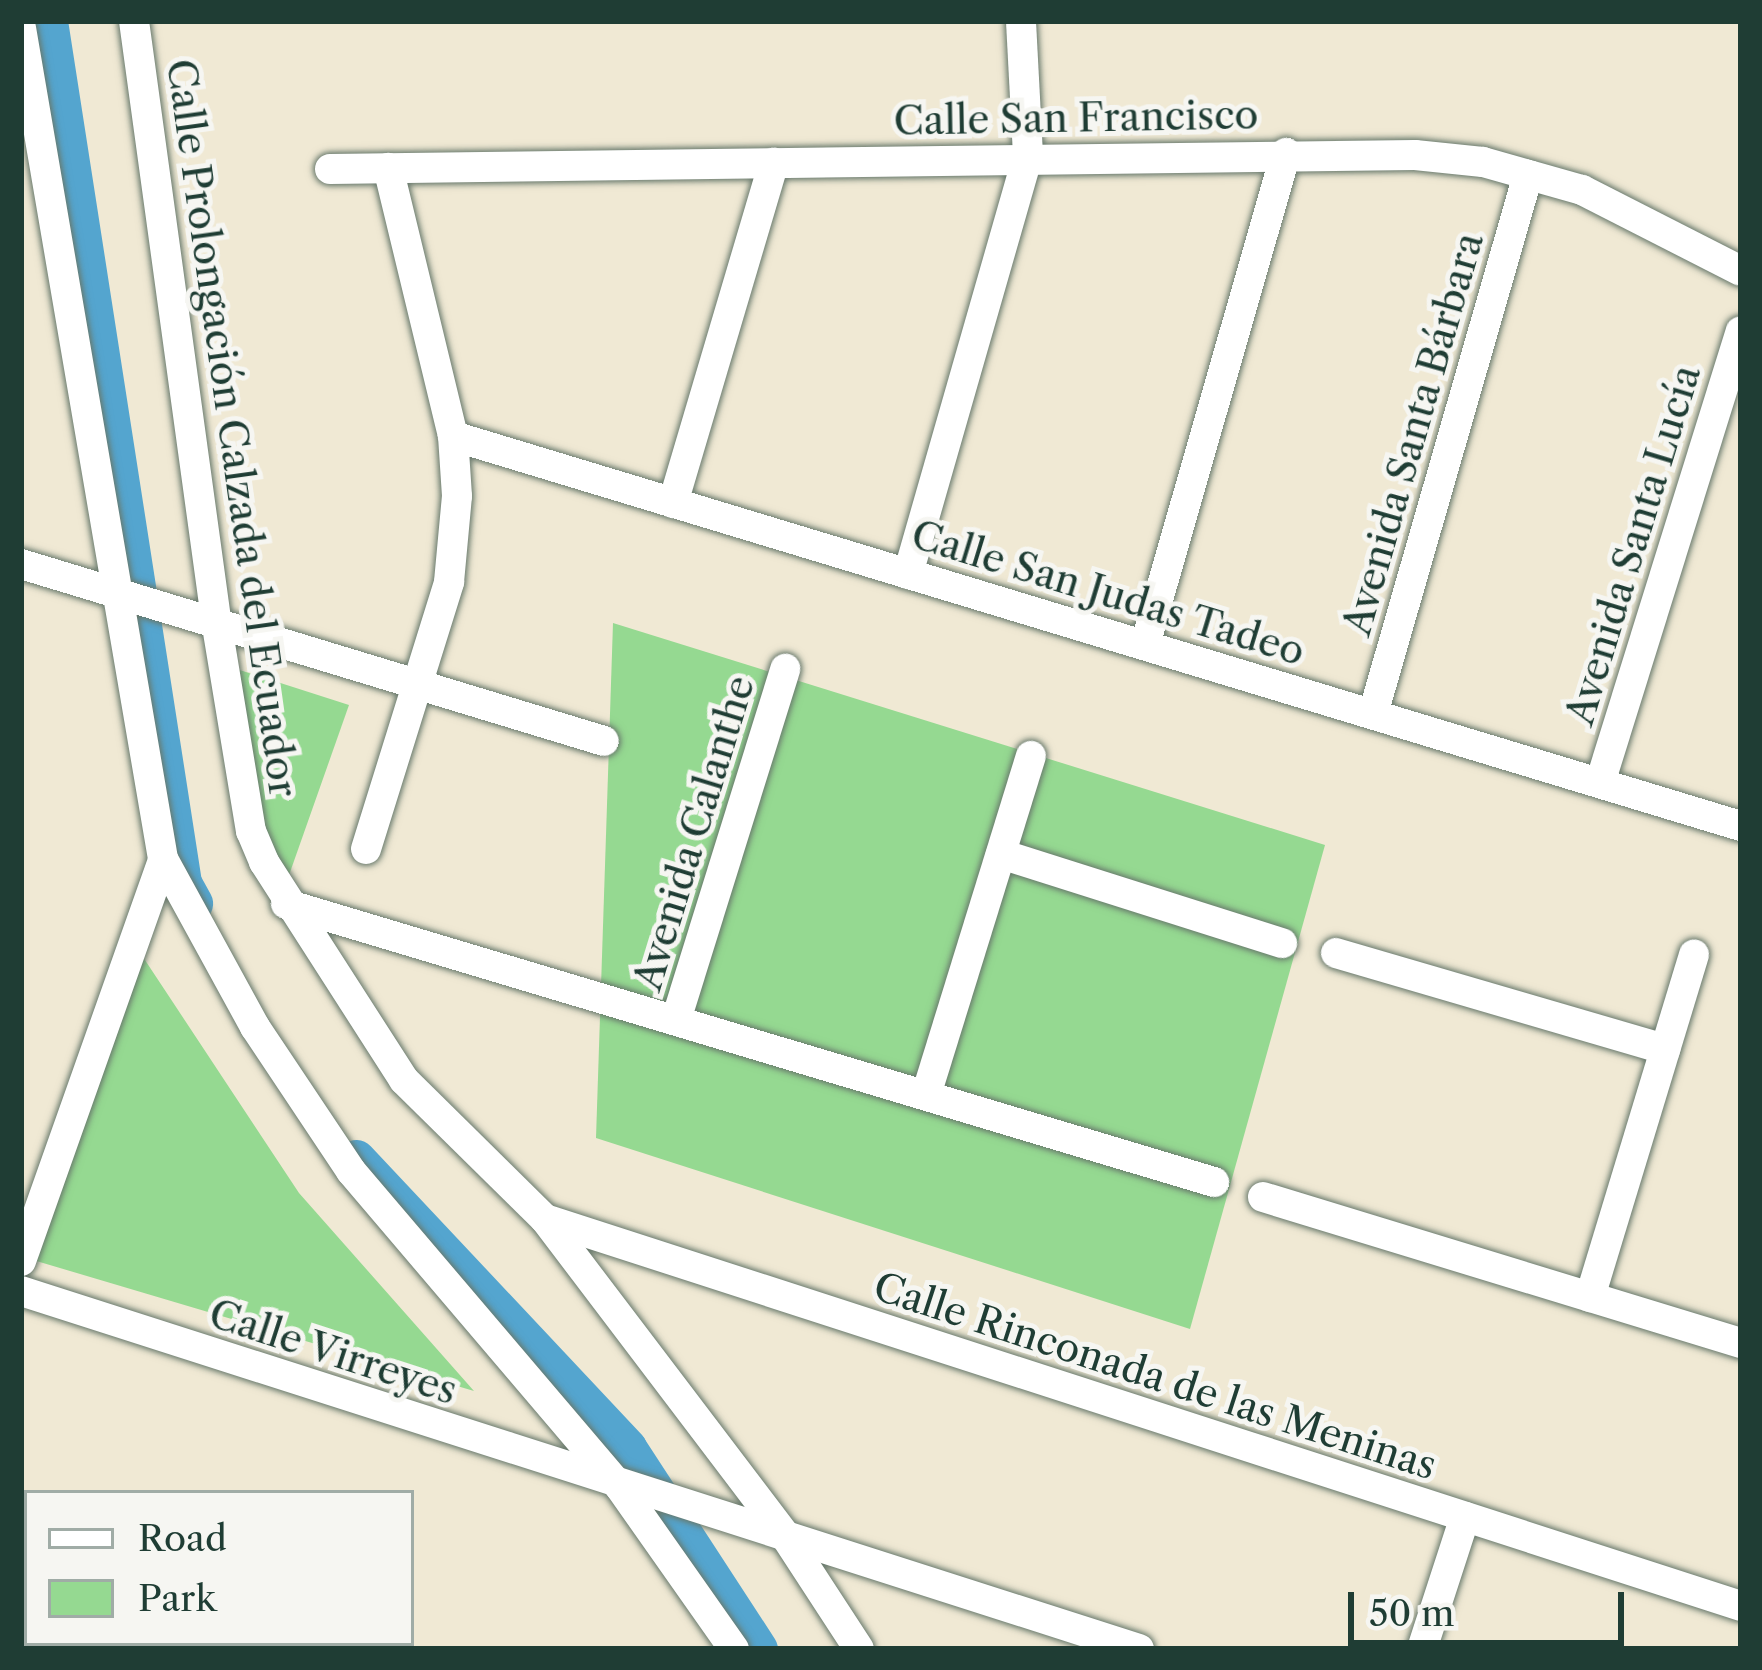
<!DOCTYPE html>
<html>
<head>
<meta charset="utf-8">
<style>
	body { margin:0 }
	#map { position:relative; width:1762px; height:1670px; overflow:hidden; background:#f0e9d4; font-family:"Libre Caslon Text",serif }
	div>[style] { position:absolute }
	.green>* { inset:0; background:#95d991 }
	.canal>* { height:39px; margin:-19.5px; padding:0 19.5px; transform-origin:19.5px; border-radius:19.5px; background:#54a5cf }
	.roads { filter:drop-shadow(0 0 3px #68796c) drop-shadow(0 0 3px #68796c) }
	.minor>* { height:30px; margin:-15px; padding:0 15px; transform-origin:15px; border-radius:15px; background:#fff }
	span { translate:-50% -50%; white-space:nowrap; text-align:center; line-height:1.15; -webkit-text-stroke:10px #f6f6f2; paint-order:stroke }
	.street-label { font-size:39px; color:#1f3d34 }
	.frame { position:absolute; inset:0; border:24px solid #1f3d34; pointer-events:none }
	.legend { position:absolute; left:24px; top:1490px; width:390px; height:156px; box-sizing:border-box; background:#f6f6f2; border:3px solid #a0aca6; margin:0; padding:15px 21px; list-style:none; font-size:36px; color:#1f3d34 }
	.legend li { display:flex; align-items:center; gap:24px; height:60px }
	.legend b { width:60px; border:3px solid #a0aca6 }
	.scale { position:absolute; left:1348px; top:1592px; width:276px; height:54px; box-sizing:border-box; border:6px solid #1f3d34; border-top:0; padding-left:15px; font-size:36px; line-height:42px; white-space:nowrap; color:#1f3d34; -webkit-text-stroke:9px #f6f6f2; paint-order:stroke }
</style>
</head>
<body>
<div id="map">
	<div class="green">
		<i style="clip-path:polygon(613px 623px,1325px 845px,1190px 1329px,596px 1138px)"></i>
		<i style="clip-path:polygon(218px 663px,349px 705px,288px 878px,257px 866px)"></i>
		<i style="clip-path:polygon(139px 951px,299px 1193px,474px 1391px,33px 1260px)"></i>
	</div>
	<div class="canal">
		<i style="left:48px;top:21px;width:872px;rotate:81.16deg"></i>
		<i style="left:182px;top:883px;width:23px;rotate:61deg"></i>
		<i style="left:356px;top:1159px;width:396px;rotate:46.8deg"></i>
		<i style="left:627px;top:1448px;width:240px;rotate:56.9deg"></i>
	</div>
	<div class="roads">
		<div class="minor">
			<i style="left:134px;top:21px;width:611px;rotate:82.19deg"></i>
			<i style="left:217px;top:626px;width:208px;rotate:80.6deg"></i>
			<i style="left:251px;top:831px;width:34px;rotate:67deg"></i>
			<i style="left:264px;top:862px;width:259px;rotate:57.3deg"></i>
			<i style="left:404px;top:1080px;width:198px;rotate:44.6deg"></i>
			<i style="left:545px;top:1219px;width:395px;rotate:52.8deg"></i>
			<i style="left:784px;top:1534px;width:137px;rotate:56.9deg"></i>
			<i style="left:21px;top:28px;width:843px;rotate:80.3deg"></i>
			<i style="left:163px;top:859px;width:192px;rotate:61.3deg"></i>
			<i style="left:255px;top:1027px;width:173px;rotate:56.3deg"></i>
			<i style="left:351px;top:1171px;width:415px;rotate:49.6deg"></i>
			<i style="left:620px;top:1487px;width:198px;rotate:54.9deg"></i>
			<i style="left:330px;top:169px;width:1085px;rotate:-0.74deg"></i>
			<i style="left:1415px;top:155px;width:68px;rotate:5.9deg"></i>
			<i style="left:1483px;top:162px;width:103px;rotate:15.8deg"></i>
			<i style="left:1582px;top:190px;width:178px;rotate:27deg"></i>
			<i style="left:453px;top:436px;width:1346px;rotate:16.85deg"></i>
			<i style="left:673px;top:503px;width:355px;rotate:-73.5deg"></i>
			<i style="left:21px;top:564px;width:609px;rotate:16.89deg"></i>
			<i style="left:908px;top:574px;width:436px;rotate:-74deg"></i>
			<i style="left:1028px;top:155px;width:134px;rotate:-93deg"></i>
			<i style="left:1145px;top:645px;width:512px;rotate:-74.01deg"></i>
			<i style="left:1373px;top:714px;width:561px;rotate:-73.96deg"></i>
			<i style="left:1600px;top:783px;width:473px;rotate:-72.7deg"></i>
			<i style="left:366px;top:849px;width:280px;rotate:-72.7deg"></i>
			<i style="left:449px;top:582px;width:86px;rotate:-84.7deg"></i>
			<i style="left:457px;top:496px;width:60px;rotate:-93.8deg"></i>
			<i style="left:453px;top:436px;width:276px;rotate:-103.6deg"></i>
			<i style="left:1001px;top:854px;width:295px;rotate:17.6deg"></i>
			<i style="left:286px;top:904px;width:969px;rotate:16.68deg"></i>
			<i style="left:1336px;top:953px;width:343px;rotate:16.3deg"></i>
			<i style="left:676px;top:1020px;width:368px;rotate:-72.7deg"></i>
			<i style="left:926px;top:1095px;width:355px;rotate:-72.8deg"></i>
			<i style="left:1263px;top:1197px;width:500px;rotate:17deg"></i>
			<i style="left:545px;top:1219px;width:1257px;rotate:17.93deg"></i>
			<i style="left:21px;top:1261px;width:426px;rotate:-70.5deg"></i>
			<i style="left:21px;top:1291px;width:1174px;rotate:17.76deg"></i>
			<i style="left:1590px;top:1297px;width:358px;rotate:-73.1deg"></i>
			<i style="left:21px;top:1544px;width:6px;rotate:18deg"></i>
			<i style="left:318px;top:1643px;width:19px;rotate:18deg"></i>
			<i style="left:1422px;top:1649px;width:139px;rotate:-72deg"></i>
		</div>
	</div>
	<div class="street-label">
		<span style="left:1076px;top:118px;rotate:-1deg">Calle San Francisco</span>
		<span style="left:232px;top:428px;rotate:82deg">Calle Prolongación Calzada del Ecuador</span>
		<span style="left:1413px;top:434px;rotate:-74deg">Avenida Santa Bárbara</span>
		<span style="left:1633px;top:545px;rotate:-73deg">Avenida Santa Lucía</span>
		<span style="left:1108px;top:593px;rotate:17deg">Calle San Judas Tadeo</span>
		<span style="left:694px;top:833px;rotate:-73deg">Avenida Calanthe</span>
		<span style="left:333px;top:1352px;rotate:18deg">Calle Virreyes</span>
		<span style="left:1155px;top:1376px;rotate:18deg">Calle Rinconada de las Meninas</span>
	</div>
	<div class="frame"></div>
	<ul class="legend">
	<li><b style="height:15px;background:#fff"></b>Road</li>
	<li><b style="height:33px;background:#95d991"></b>Park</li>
	</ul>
	<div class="scale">50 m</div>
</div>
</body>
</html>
